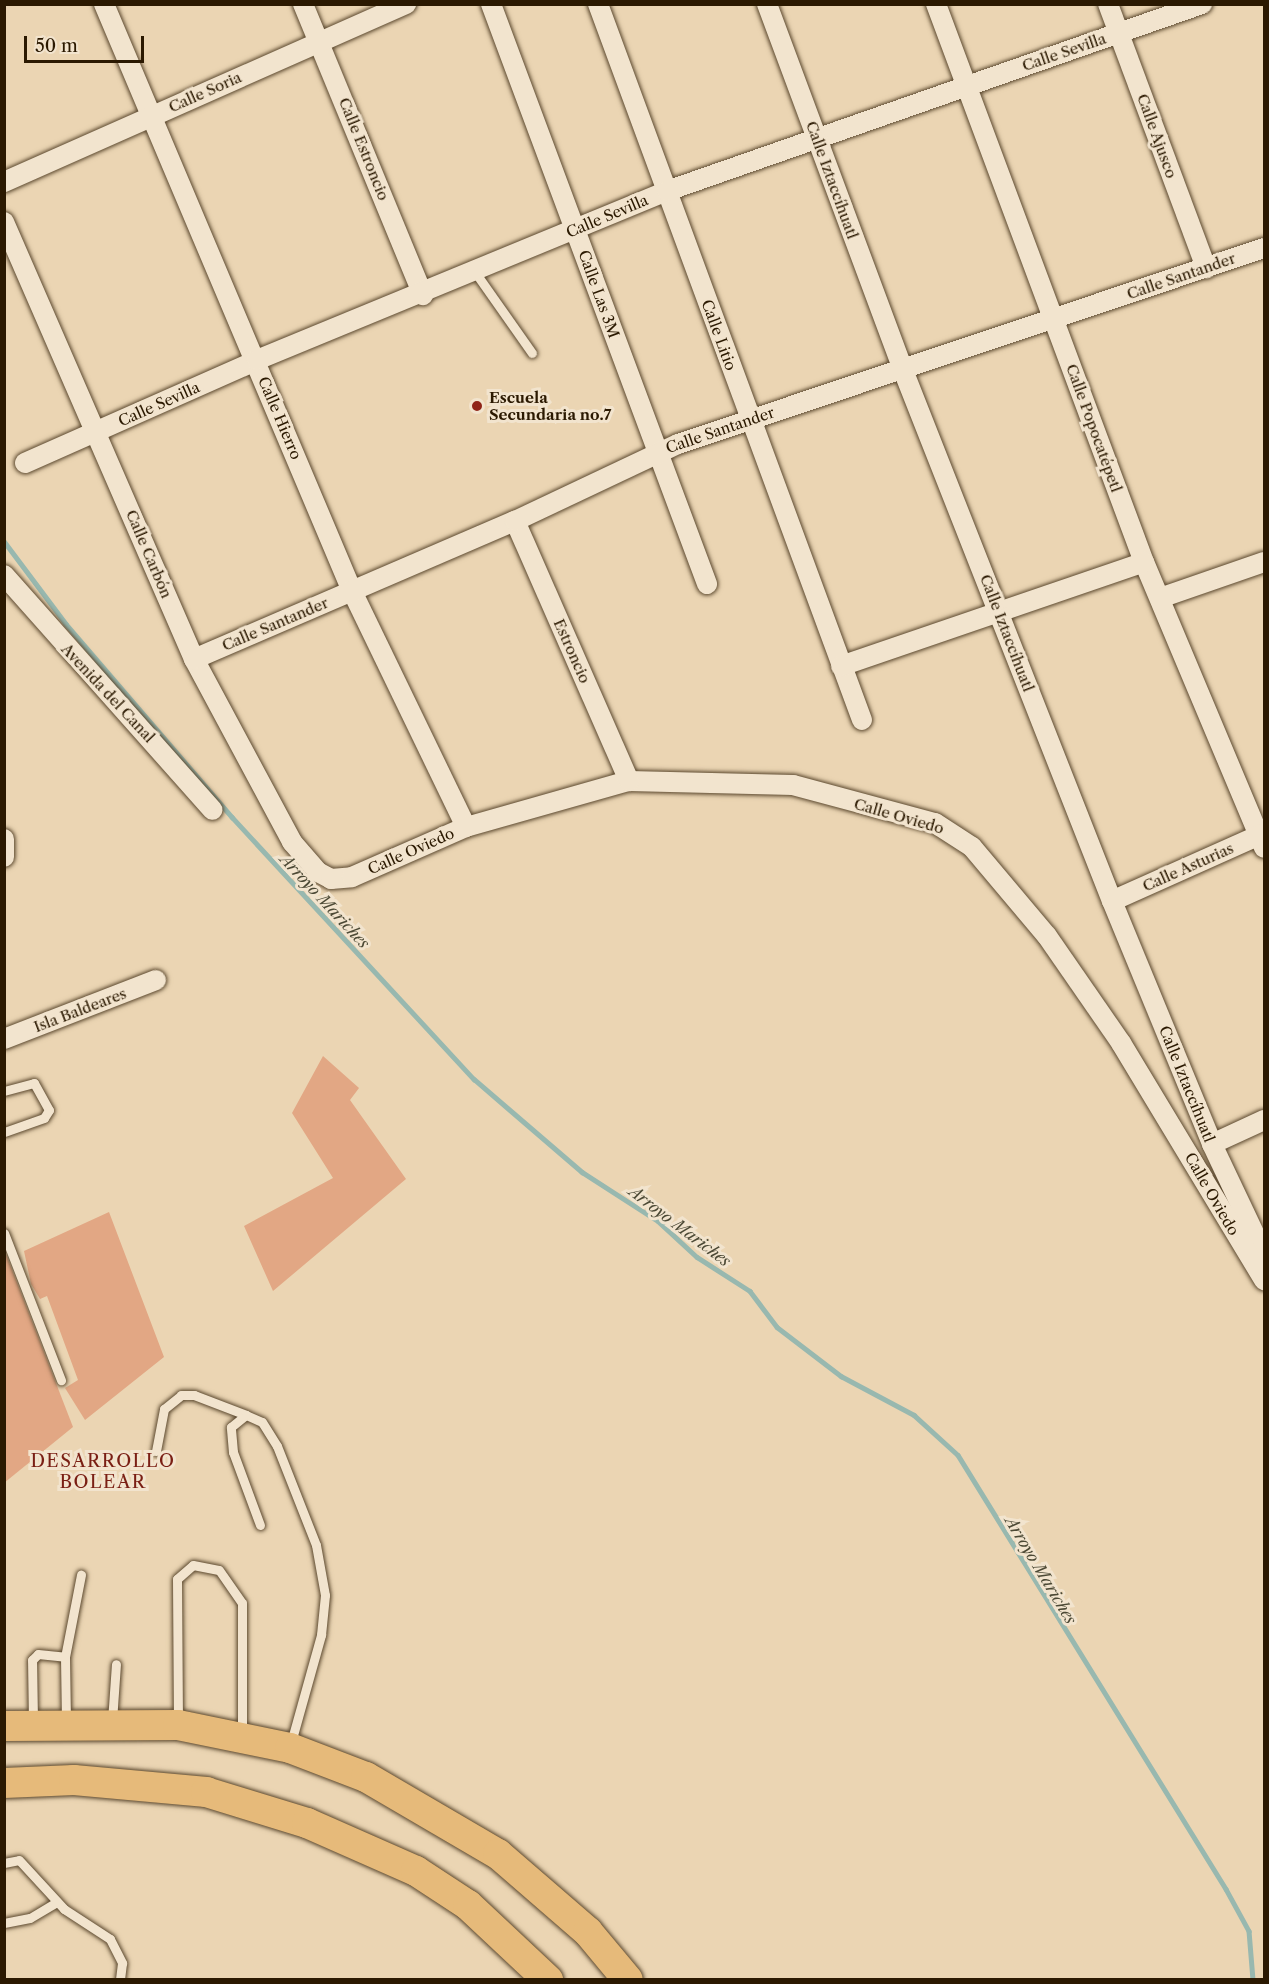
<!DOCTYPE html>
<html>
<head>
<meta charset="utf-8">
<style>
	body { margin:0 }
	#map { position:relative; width:1269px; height:1984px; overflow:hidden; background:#ebd5b3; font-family:"Libre Caslon Text",serif }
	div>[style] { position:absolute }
	.stream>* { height:4.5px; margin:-2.25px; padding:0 2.25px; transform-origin:2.25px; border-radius:2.25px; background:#98b8af }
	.building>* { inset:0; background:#e2a784 }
	.roads { filter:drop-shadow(0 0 2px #5b482e) drop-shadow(0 0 2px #5b482e) }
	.service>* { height:9px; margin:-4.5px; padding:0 4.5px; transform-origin:4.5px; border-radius:4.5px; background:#f2e4ce }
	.minor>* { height:20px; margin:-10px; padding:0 10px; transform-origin:10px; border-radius:10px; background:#f2e4ce }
	.primary>* { height:30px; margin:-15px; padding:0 15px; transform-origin:15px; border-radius:15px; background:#e6ba7a }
	.dots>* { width:16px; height:16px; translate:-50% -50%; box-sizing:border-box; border:3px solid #f2e4ce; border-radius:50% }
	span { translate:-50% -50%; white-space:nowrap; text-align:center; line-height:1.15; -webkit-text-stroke:6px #f2e4ce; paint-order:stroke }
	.street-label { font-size:15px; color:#2b1901 }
	.poi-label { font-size:15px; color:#2b1901; font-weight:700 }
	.left { translate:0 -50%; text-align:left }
	.water-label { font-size:16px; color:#4c4935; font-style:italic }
	.quarter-label { font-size:18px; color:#7a1f14; letter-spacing:1.5px }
	.frame { position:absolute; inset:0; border:6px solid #2b1901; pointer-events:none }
	.scale { position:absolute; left:24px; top:36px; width:120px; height:27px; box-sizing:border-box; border:3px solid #2b1901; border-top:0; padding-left:8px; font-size:18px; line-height:21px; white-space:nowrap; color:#2b1901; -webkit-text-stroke:4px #f2e4ce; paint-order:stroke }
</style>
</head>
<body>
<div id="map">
	<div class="stream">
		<i style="left:4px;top:541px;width:104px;rotate:53.2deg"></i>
		<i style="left:66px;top:624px;width:255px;rotate:49.3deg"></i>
		<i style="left:232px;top:817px;width:357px;rotate:47.3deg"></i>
		<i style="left:474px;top:1079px;width:143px;rotate:40.7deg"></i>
		<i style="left:582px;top:1172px;width:90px;rotate:32.8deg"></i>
		<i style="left:658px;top:1221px;width:53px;rotate:42.7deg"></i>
		<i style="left:697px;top:1257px;width:63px;rotate:32.7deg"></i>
		<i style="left:750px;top:1291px;width:45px;rotate:53.1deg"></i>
		<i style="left:777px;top:1327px;width:81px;rotate:37.4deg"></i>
		<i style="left:841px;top:1376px;width:83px;rotate:28.1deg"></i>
		<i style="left:914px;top:1415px;width:59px;rotate:42.3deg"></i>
		<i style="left:958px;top:1455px;width:510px;rotate:58.3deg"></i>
		<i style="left:1226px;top:1889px;width:48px;rotate:61.3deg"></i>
		<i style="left:1249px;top:1931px;width:49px;rotate:85.3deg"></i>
	</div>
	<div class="building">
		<i style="clip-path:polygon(323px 1056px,359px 1088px,350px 1100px,406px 1179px,273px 1291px,244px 1226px,333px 1178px,292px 1113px)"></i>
		<i style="clip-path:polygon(109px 1212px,164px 1357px,85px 1420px,65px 1388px,78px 1380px,47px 1296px,40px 1299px,31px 1284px,24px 1251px)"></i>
		<i style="clip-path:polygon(4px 1249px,73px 1427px,4px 1483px)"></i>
	</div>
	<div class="roads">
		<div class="service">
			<i style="left:475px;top:272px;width:99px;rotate:54.9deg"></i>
			<i style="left:4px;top:1091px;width:31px;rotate:-15deg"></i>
			<i style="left:34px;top:1083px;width:31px;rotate:61deg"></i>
			<i style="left:49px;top:1110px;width:9px;rotate:122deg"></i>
			<i style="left:44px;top:1118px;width:42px;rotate:160.7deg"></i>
			<i style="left:4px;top:1233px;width:158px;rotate:68.8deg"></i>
			<i style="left:156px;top:1451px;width:43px;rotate:-79.2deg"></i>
			<i style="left:164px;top:1409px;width:22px;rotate:-39deg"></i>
			<i style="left:181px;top:1395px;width:13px"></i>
			<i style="left:194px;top:1395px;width:56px;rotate:21deg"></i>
			<i style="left:260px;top:1525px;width:78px;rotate:-110.3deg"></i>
			<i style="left:233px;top:1452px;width:25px;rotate:-95deg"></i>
			<i style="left:231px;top:1427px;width:19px;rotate:-39deg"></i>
			<i style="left:246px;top:1415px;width:17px;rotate:24deg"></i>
			<i style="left:262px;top:1422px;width:28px;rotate:58deg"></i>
			<i style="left:277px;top:1446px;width:106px;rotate:68.5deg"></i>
			<i style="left:316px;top:1545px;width:51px;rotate:79.8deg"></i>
			<i style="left:325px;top:1595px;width:40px;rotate:95.7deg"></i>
			<i style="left:321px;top:1635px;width:115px;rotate:105.6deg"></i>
			<i style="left:65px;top:1657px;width:84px;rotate:-79deg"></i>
			<i style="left:33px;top:1721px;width:61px;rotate:-90.9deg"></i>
			<i style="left:32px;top:1660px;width:8px;rotate:-45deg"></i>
			<i style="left:38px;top:1654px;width:27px;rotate:6deg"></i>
			<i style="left:65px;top:1657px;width:64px;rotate:89.1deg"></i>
			<i style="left:112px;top:1721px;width:57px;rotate:-86deg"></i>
			<i style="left:178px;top:1723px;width:144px;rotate:-90.4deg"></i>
			<i style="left:177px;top:1579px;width:21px;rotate:-41deg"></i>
			<i style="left:193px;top:1565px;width:26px;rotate:11deg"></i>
			<i style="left:219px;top:1570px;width:40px;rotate:55.1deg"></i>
			<i style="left:242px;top:1603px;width:132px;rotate:90deg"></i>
			<i style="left:4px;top:1863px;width:15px;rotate:-11deg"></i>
			<i style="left:19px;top:1860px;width:67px;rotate:47.4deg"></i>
			<i style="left:64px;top:1909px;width:55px;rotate:33.1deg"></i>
			<i style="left:110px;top:1939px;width:27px;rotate:63deg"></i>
			<i style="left:122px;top:1963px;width:17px;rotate:97deg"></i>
			<i style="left:4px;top:1923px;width:26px;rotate:-11deg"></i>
			<i style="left:30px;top:1918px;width:31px;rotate:-31deg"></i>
		</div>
		<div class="minor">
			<i style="left:104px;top:4px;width:637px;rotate:67.1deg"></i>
			<i style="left:352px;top:591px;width:262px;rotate:64.2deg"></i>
			<i style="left:303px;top:4px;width:315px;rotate:67.6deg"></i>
			<i style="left:491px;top:4px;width:619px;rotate:69.57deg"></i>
			<i style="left:598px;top:4px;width:763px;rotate:69.76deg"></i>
			<i style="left:767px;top:4px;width:390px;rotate:69.6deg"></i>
			<i style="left:903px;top:370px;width:571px;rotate:68.52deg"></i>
			<i style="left:1112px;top:901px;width:263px;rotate:67.6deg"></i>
			<i style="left:1212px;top:1144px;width:122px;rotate:64.7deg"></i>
			<i style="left:936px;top:4px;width:596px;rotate:69.56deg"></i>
			<i style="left:1144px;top:562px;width:310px;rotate:67.2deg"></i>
			<i style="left:1108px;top:4px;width:282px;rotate:69.6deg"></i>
			<i style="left:4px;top:182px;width:440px;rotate:-23.9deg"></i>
			<i style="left:4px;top:222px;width:477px;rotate:66.5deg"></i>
			<i style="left:194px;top:659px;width:208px;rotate:61.8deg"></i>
			<i style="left:292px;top:842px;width:40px;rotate:49deg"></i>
			<i style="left:318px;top:872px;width:15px;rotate:28deg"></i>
			<i style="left:331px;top:879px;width:21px;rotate:-5deg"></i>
			<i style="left:352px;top:877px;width:124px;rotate:-23.7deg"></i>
			<i style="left:466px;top:827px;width:169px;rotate:-15.8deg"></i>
			<i style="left:629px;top:781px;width:164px;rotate:1.4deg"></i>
			<i style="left:793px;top:785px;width:147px;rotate:15deg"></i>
			<i style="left:935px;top:823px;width:44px;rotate:33deg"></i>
			<i style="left:972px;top:847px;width:116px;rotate:49.9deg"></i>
			<i style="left:1047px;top:936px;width:130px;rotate:55.3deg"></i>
			<i style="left:1121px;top:1043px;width:277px;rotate:58.9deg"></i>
			<i style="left:25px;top:463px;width:254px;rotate:-23.9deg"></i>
			<i style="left:257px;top:360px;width:443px;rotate:-22.4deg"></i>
			<i style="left:667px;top:191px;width:567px;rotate:-19.27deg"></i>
			<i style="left:515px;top:521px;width:284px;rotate:66.3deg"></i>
			<i style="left:4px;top:575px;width:314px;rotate:48.4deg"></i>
			<i style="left:1160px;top:598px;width:110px;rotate:-19.1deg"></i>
			<i style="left:194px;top:659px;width:349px;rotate:-23.3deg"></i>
			<i style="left:515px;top:521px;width:180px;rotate:-25.3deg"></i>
			<i style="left:678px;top:444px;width:618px;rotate:-18.49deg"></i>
			<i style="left:841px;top:666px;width:320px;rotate:-18.9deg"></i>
			<i style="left:4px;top:839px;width:18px;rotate:90deg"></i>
			<i style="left:1112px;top:901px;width:167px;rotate:-24.1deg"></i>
			<i style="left:4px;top:1039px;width:163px;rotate:-21.2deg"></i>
			<i style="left:1212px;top:1144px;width:57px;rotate:-24.8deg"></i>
		</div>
		<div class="primary">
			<i style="left:4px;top:1726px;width:174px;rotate:-0.3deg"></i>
			<i style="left:178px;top:1725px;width:114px;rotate:11.6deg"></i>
			<i style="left:290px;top:1748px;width:81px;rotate:20.9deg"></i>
			<i style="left:366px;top:1777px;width:153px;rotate:30.3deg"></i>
			<i style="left:498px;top:1854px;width:119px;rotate:40.9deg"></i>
			<i style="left:588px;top:1932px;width:62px;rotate:50.2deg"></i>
			<i style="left:4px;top:1783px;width:70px;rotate:-2.5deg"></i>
			<i style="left:74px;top:1780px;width:133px;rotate:5.2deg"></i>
			<i style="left:206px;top:1792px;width:106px;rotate:17.1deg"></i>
			<i style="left:307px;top:1823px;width:119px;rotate:23.8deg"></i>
			<i style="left:416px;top:1871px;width:62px;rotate:33.2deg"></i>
			<i style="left:468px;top:1905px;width:110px;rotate:43.2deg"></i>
		</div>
	</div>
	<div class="dots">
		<i style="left:477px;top:406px;background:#8f2418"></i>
	</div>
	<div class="street-label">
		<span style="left:1064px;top:52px;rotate:-19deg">Calle Sevilla</span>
		<span style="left:205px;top:92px;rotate:-24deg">Calle Soria</span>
		<span style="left:1157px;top:136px;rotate:70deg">Calle Ajusco</span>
		<span style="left:364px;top:149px;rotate:68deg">Calle Estroncio</span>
		<span style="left:832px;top:180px;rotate:70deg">Calle Iztaccíhuatl</span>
		<span style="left:607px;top:216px;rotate:-23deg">Calle Sevilla</span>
		<span style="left:1181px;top:276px;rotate:-19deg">Calle Santander</span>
		<span style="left:599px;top:294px;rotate:70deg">Calle Las 3M</span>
		<span style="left:719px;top:335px;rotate:70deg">Calle Litio</span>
		<span style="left:159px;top:404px;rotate:-24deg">Calle Sevilla</span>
		<span style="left:280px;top:418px;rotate:67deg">Calle Hierro</span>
		<span style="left:1094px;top:428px;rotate:70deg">Calle Popocatépetl</span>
		<span style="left:720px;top:430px;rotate:-19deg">Calle Santander</span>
		<span style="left:149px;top:554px;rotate:67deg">Calle Carbón</span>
		<span style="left:275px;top:624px;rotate:-23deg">Calle Santander</span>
		<span style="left:1007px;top:633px;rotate:69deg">Calle Iztaccíhuatl</span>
		<span style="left:572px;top:651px;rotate:66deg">Estroncio</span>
		<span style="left:108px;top:693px;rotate:47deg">Avenida del Canal</span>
		<span style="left:899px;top:816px;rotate:16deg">Calle Oviedo</span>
		<span style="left:411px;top:851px;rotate:-24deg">Calle Oviedo</span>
		<span style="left:1188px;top:867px;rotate:-24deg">Calle Asturias</span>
		<span style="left:80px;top:1010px;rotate:-21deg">Isla Baldeares</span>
		<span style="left:1187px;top:1084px;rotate:68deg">Calle Iztaccíhuatl</span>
		<span style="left:1212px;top:1194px;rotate:60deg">Calle Oviedo</span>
	</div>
	<div class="poi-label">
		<span class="left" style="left:489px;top:406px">Escuela<br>Secundaria no.7</span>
	</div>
	<div class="water-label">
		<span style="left:325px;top:901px;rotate:47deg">Arroyo Mariches</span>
		<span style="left:680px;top:1226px;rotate:37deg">Arroyo Mariches</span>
		<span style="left:1041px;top:1570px;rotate:59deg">Arroyo Mariches</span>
	</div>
	<div class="quarter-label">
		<span style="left:103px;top:1472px">DESARROLLO<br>BOLEAR</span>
	</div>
	<div class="frame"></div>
	<div class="scale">50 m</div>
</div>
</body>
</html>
